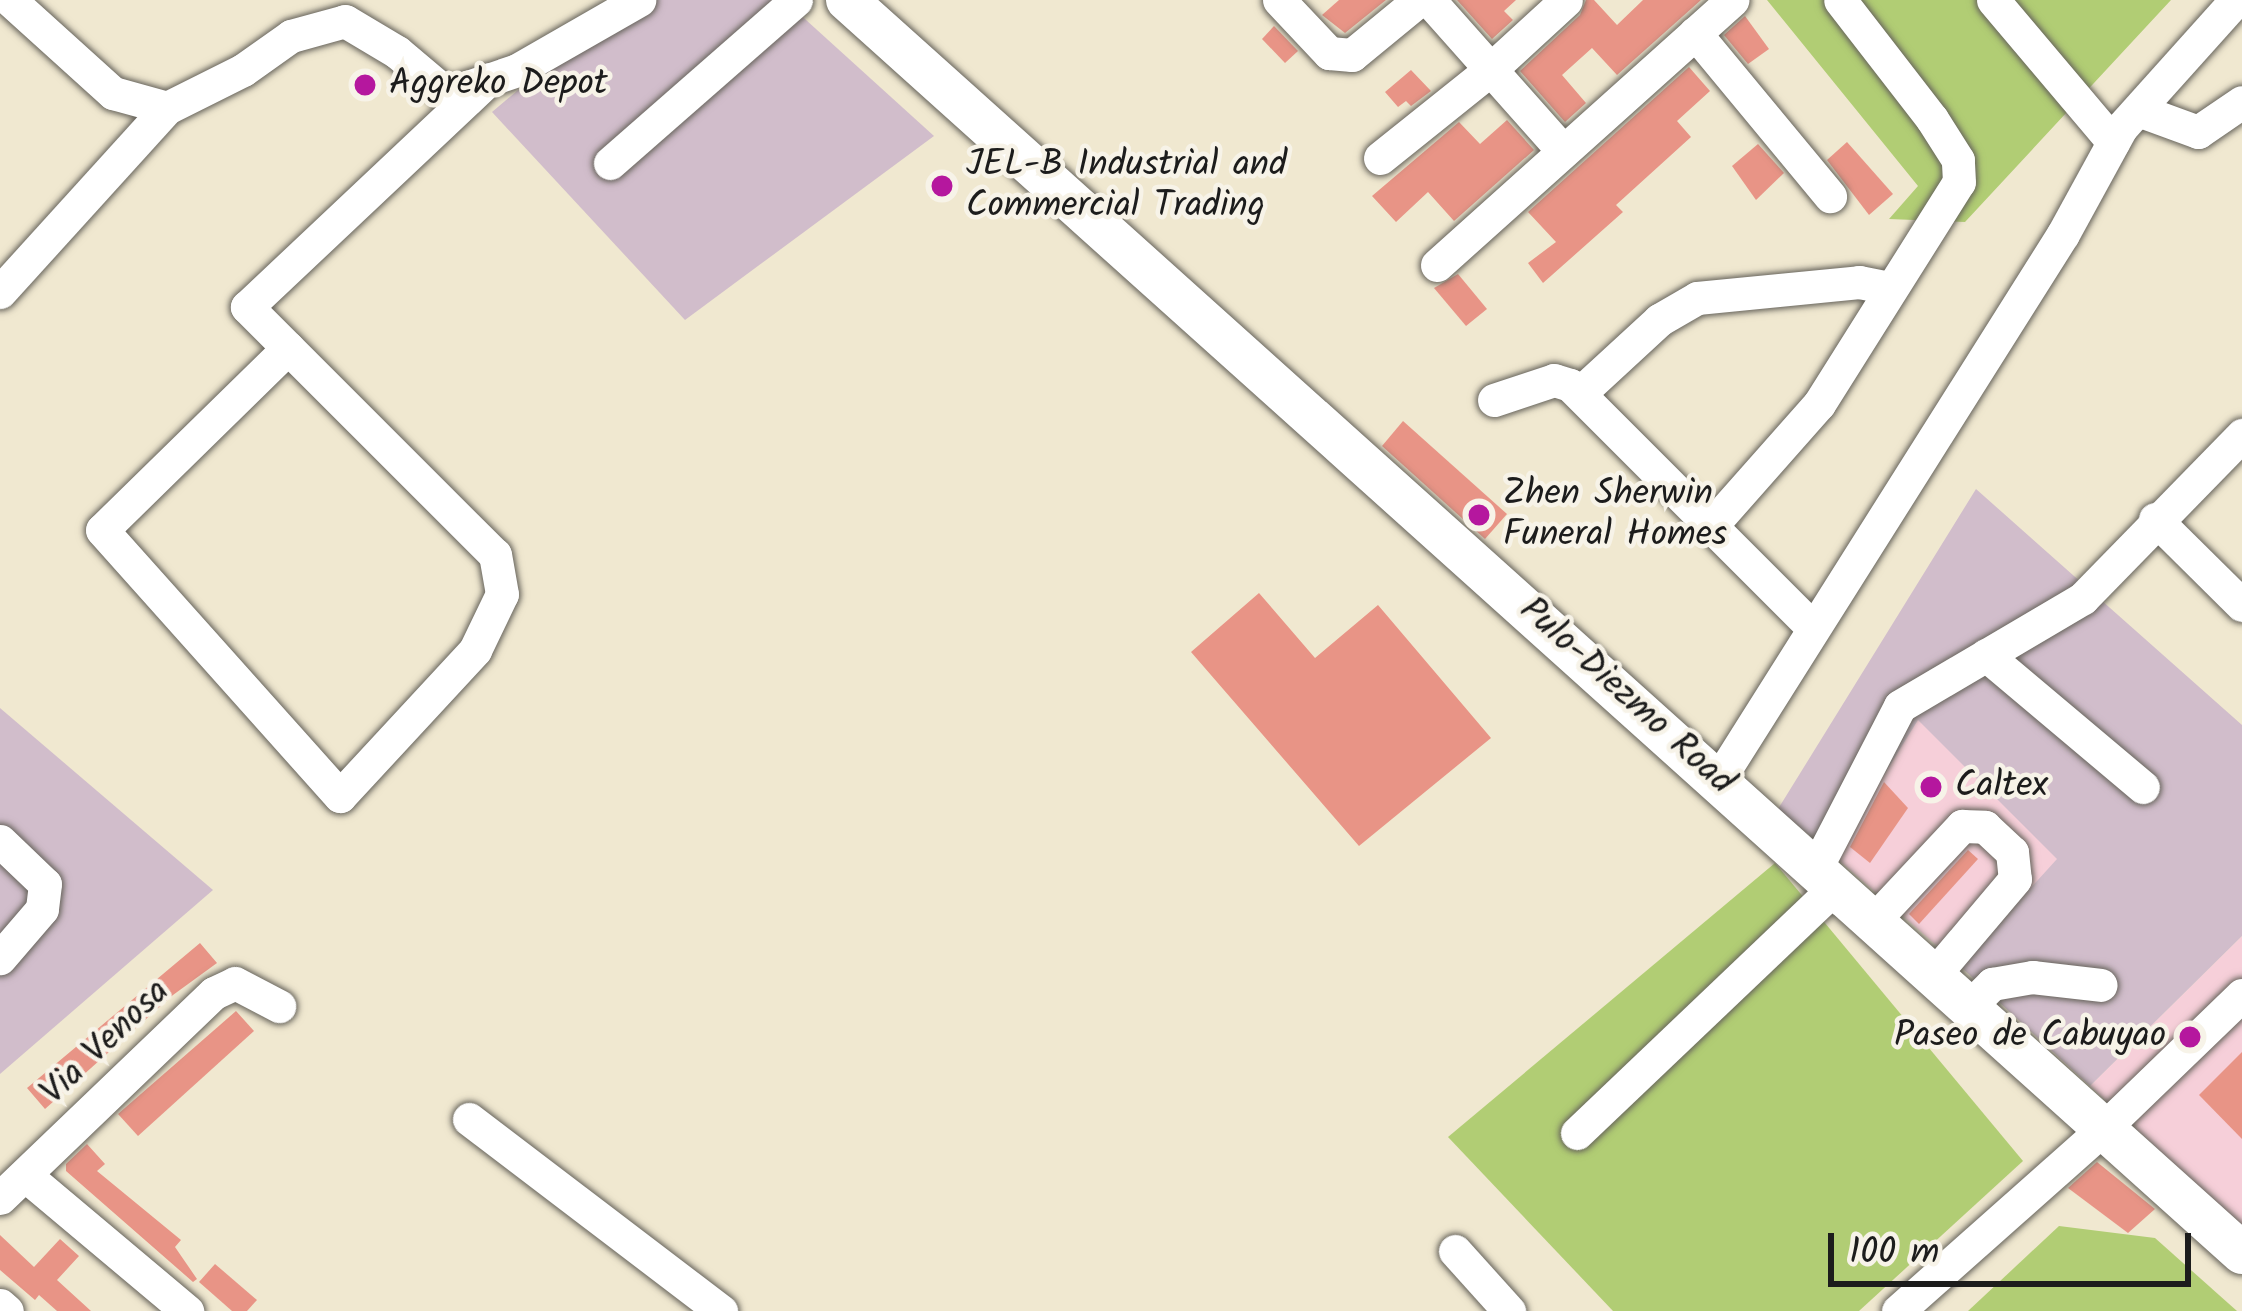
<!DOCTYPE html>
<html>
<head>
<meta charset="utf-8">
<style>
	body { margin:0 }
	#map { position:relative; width:2242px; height:1311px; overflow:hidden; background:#f0e8d0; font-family:Kalam,sans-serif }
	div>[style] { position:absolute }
	.built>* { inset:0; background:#f6cfd9 }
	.industrial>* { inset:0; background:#d1bdcb }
	.green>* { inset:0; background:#b1cd74 }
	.building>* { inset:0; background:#e89486 }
	.roads { filter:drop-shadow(0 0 3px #66635b) drop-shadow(0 0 3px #66635b) }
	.minor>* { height:33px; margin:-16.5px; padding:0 16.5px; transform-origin:16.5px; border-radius:16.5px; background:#fff }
	.major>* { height:42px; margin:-21px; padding:0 21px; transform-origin:21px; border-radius:21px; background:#fff }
	.dots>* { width:33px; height:33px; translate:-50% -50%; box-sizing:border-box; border:6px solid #f7f3e8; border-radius:50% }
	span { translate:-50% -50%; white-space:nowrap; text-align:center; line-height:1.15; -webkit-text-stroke:9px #f7f3e8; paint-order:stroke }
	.poi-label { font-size:36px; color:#1c1c1c }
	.left { translate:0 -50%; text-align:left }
	.right { translate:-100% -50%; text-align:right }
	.street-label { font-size:36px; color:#1c1c1c }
	.scale { position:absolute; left:1828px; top:1233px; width:363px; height:54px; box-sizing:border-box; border:6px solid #1c1c1c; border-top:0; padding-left:15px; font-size:36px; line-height:42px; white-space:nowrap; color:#1c1c1c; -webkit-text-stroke:9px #f7f3e8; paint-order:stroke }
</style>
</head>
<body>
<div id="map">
	<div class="built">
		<i style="clip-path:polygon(1918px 719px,2058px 859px,1960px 966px,1834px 856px)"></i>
		<i style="clip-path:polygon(2242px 936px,2242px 1228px,2090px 1086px)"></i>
	</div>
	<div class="industrial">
		<i style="clip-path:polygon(625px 0,784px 0,934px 136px,685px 320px,492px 112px)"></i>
		<i style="clip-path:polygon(1976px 489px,2242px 725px,2242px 936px,2090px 1086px,1960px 966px,2057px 859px,1918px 720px,1834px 856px,1778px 809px)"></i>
		<i style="clip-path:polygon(0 708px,213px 890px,0 1074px)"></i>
	</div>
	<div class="green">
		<i style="clip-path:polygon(1767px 0,2171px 0,1965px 222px,1889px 219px,1918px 186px)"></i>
		<i style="clip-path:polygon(1775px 863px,2023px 1161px,1859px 1311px,1613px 1311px,1448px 1137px)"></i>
		<i style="clip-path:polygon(2059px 1226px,2155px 1238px,2237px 1311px,1968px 1311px)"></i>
	</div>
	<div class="building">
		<i style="clip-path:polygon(1339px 0,1386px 0,1345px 33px,1322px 15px)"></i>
		<i style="clip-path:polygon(1457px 0,1516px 0,1504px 11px,1513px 20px,1492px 39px)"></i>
		<i style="clip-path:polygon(1586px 0,1594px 0,1617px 25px,1643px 0,1701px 0,1617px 75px,1592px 48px,1562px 75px,1586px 103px,1565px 122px,1520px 71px,1580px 15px)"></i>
		<i style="clip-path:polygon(1745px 16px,1769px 49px,1748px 64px,1724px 35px)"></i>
		<i style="clip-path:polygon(1274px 26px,1298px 51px,1285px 63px,1262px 39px)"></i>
		<i style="clip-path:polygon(1689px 67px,1710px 91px,1677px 121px,1691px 137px,1616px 205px,1623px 212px,1543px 283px,1528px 263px,1556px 242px,1528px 212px)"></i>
		<i style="clip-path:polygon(1411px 70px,1431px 91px,1411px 106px,1406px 101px,1398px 107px,1385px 92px)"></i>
		<i style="clip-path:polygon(1507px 120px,1534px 150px,1454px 221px,1428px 192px,1396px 222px,1372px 196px,1459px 122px,1480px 144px)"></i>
		<i style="clip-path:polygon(1847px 142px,1893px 194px,1869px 215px,1827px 160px)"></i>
		<i style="clip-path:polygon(1758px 144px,1784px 173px,1756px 200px,1732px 166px)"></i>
		<i style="clip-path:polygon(1458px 274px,1487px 309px,1466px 326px,1434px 288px)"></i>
		<i style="clip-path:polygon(1403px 421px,1507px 514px,1485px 539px,1382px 446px)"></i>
		<i style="clip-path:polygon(1259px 593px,1315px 658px,1378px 605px,1491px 738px,1359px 846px,1191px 652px)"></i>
		<i style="clip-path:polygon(1884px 782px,1908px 808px,1870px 863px,1850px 847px)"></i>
		<i style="clip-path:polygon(1968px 850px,1978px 859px,1919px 924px,1909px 914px)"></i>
		<i style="clip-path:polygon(200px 943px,217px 963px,173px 995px,45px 1109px,27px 1088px)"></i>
		<i style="clip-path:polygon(236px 1011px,254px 1031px,138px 1136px,118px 1114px)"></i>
		<i style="clip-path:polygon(2242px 1052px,2242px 1139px,2199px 1095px)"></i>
		<i style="clip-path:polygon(87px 1144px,105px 1164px,97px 1171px,181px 1240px,175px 1247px,197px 1279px,193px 1282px,66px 1171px,66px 1164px)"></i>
		<i style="clip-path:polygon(2097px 1162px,2155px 1209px,2128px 1233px,2068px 1188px)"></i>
		<i style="clip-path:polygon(0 1235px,34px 1267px,60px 1239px,79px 1256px,57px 1280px,91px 1311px,57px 1311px,39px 1295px,35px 1300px,0 1270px)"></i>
		<i style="clip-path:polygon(215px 1264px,257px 1300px,247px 1311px,232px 1311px,199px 1282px)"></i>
	</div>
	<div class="roads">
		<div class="minor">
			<i style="left:10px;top:0;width:139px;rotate:42.1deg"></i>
			<i style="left:113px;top:93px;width:56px;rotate:15.5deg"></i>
			<i style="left:167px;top:108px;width:85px;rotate:-26.6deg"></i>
			<i style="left:243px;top:70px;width:59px;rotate:-35.3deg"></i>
			<i style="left:291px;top:36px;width:56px;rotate:-15.5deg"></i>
			<i style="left:345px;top:21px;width:61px;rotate:30.8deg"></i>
			<i style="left:397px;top:52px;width:65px;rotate:40deg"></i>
			<i style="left:447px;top:94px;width:74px;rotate:-18.9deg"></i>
			<i style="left:517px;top:70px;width:141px;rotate:-29.8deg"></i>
			<i style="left:1279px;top:0;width:73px;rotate:46.7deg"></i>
			<i style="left:1329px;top:53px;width:23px;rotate:5deg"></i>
			<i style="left:1352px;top:55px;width:87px;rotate:-39.4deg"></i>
			<i style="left:1429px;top:0;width:202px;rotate:48.4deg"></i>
			<i style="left:1993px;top:0;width:186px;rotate:49.8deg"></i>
			<i style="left:1695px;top:33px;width:212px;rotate:50.4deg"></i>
			<i style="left:2138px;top:110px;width:64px;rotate:20.1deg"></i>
			<i style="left:2198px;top:132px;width:53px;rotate:-34.3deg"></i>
			<i style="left:1380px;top:158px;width:141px;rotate:-38.7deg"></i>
			<i style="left:1490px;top:70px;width:103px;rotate:-42.6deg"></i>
			<i style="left:610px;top:163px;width:247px;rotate:-41.2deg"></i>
			<i style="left:1437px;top:265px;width:397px;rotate:-41.9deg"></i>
			<i style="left:0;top:292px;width:248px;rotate:-47.8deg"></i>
			<i style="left:288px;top:348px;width:260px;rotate:135.6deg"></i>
			<i style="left:102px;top:530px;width:357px;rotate:48.2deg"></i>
			<i style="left:340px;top:796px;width:199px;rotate:-47.2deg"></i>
			<i style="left:475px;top:650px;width:62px;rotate:-64.3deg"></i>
			<i style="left:502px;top:594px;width:40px;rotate:-100deg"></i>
			<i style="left:495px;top:555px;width:351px;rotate:-135deg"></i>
			<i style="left:247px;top:307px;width:332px;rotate:-43.3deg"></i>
			<i style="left:1580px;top:393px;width:108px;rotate:-42.7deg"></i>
			<i style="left:1659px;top:320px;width:44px;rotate:-30.1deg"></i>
			<i style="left:1697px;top:298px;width:163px;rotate:-5.6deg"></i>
			<i style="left:1859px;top:282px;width:32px;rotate:11deg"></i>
			<i style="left:1494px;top:400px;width:63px;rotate:-18.4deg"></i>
			<i style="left:1554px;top:380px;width:17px;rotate:17deg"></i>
			<i style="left:1570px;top:385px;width:344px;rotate:45deg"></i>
			<i style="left:2155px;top:519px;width:122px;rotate:44.7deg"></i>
			<i style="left:1711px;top:526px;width:163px;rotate:-48.5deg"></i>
			<i style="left:1819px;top:404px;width:262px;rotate:-57.8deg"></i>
			<i style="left:1959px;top:182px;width:22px;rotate:-93deg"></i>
			<i style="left:1958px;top:160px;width:49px;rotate:-122.4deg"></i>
			<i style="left:1932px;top:119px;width:150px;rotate:-127.7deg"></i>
			<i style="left:1986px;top:655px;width:205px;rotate:40.1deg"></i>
			<i style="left:1719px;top:779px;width:644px;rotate:-57.74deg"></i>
			<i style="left:2063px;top:234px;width:121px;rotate:-61.3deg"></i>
			<i style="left:2121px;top:128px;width:172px;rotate:-48.1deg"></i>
			<i style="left:0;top:841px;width:62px;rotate:43.7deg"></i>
			<i style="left:45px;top:884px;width:25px;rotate:97deg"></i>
			<i style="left:42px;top:909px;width:65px;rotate:130.6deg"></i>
			<i style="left:1816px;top:868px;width:182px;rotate:-62.6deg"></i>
			<i style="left:1900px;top:706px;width:212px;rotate:-30.5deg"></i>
			<i style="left:2083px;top:598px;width:228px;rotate:-45.7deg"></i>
			<i style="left:1874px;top:920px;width:129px;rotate:-46.9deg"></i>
			<i style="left:1962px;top:826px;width:23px;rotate:2deg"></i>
			<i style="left:1985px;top:827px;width:37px;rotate:43deg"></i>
			<i style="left:2012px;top:852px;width:27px;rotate:84deg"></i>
			<i style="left:2015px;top:879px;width:126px;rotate:130.2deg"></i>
			<i style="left:1969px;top:1007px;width:33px;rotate:-45deg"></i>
			<i style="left:1992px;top:984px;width:41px;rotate:-9.9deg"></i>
			<i style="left:2032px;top:977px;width:69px;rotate:6.6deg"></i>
			<i style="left:469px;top:1119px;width:317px;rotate:37.3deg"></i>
			<i style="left:1577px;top:1133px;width:358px;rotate:-43.6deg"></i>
			<i style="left:25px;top:1175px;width:212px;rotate:40deg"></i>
			<i style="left:0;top:1198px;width:296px;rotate:-43.8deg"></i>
			<i style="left:214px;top:993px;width:23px;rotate:-25deg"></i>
			<i style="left:235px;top:983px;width:50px;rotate:27.6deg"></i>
			<i style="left:1455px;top:1251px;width:81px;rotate:48deg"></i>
			<i style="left:0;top:1305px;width:9px;rotate:41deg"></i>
			<i style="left:1898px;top:1311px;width:274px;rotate:-41.6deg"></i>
			<i style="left:2103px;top:1129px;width:193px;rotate:-44deg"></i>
		</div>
		<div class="major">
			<i style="left:847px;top:0;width:1875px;rotate:41.93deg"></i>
		</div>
	</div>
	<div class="dots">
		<i style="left:365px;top:85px;background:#b5179e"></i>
		<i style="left:942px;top:186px;background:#b5179e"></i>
		<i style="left:1479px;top:515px;background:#b5179e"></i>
		<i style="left:1931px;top:787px;background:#b5179e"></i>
		<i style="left:2190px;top:1037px;background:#b5179e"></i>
	</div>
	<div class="poi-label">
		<span class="left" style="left:389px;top:85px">Aggreko Depot</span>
		<span class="left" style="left:966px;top:186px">JEL-B Industrial and<br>Commercial Trading</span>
		<span class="left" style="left:1503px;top:515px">Zhen Sherwin<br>Funeral Homes</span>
		<span class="left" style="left:1955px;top:787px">Caltex</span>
		<span class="right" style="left:2166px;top:1037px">Paseo de Cabuyao</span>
	</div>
	<div class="street-label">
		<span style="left:1626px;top:697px;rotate:42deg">Pulo-Diezmo Road</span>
		<span style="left:106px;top:1043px;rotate:-44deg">Via Venosa</span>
	</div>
	<div class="scale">100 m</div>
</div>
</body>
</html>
